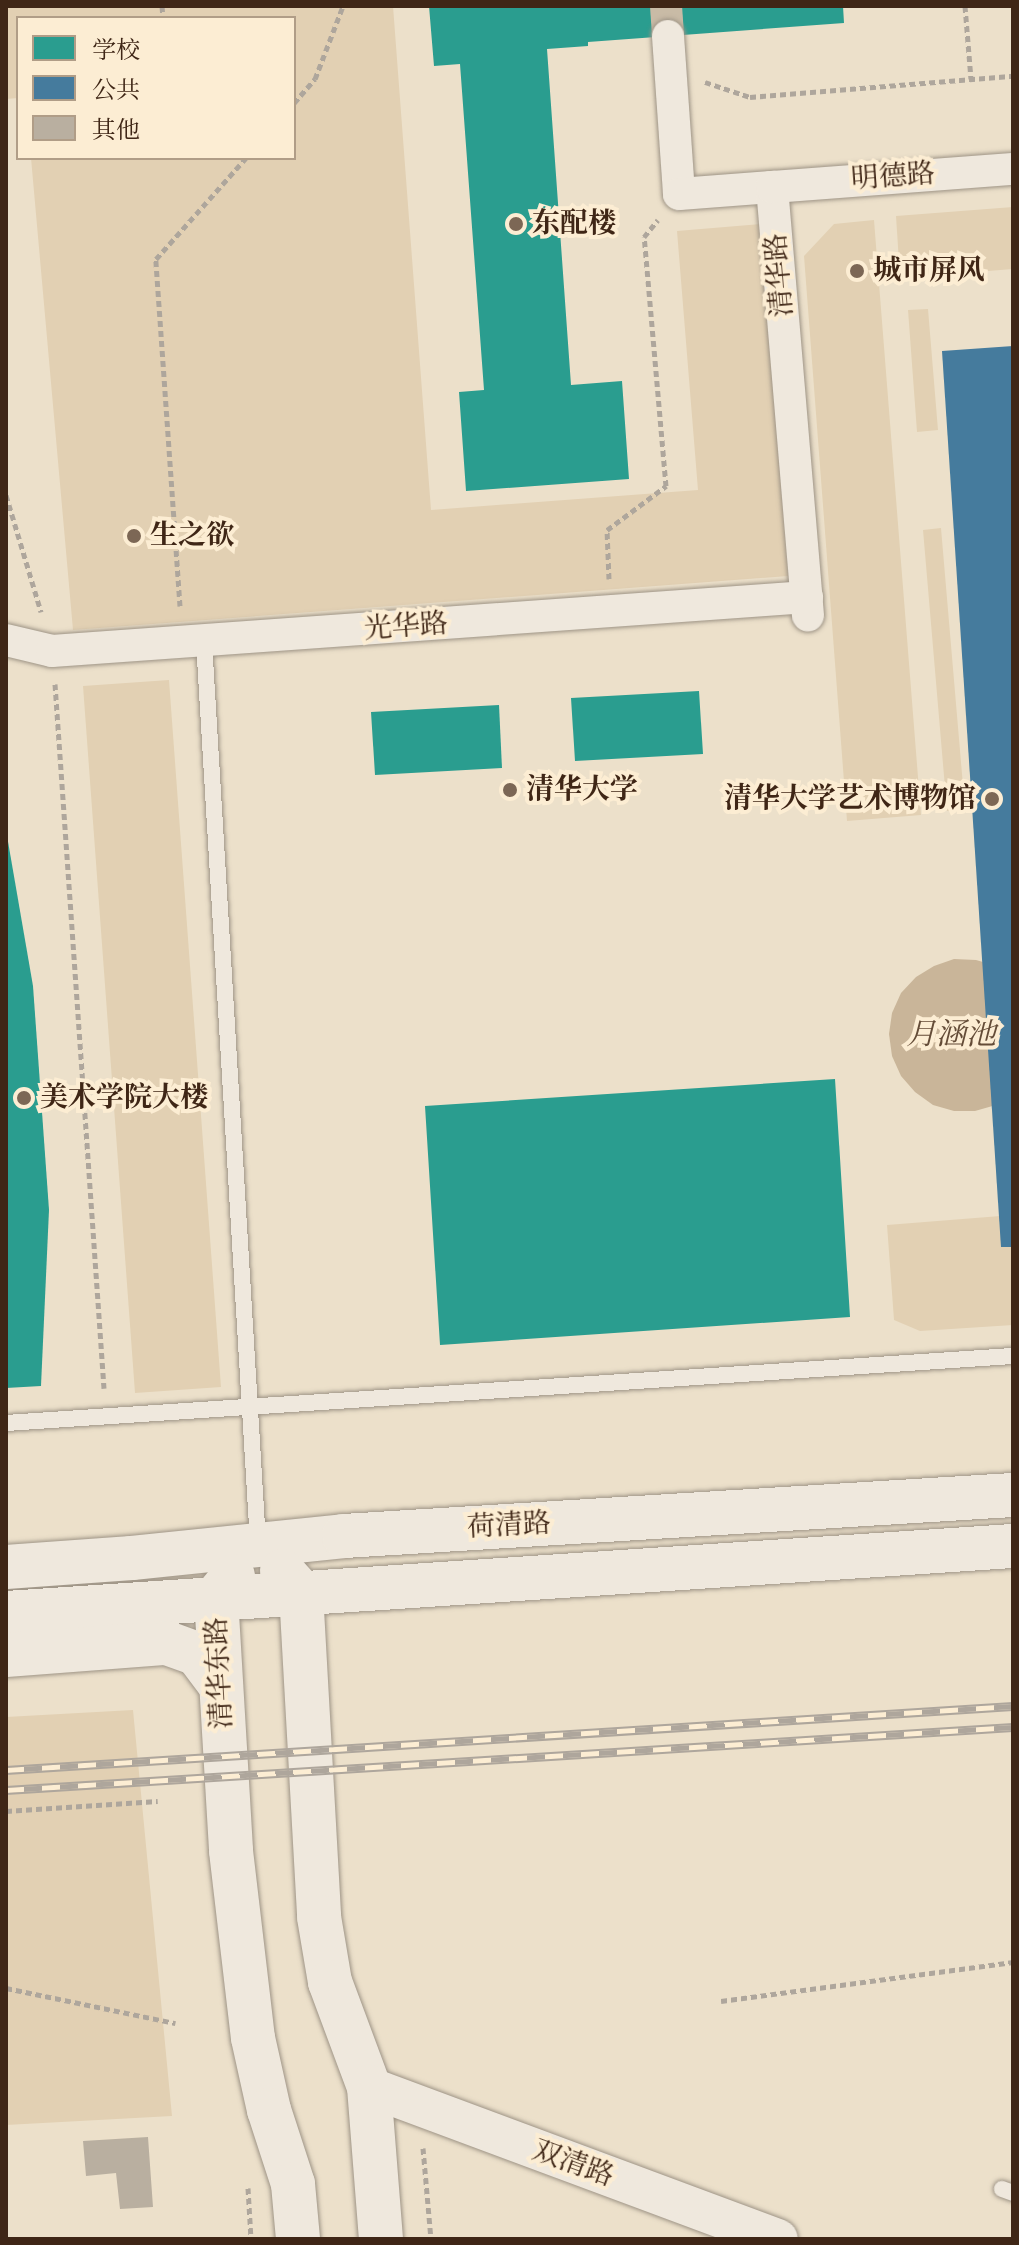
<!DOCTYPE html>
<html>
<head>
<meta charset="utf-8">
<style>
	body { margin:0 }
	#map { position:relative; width:1019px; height:2245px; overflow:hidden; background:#ece0ca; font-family:"Libre Bodoni","Noto Serif SC",serif }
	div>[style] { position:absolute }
	.green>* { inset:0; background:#e2d0b3 }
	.water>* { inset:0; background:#c9b599 }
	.schools>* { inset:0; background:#2a9d8f }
	.public>* { inset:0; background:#457b9d }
	.building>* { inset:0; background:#b9afa0 }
	.minor-tunnel>* { height:32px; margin-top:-16px; transform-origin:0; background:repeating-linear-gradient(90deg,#c9bba6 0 32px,transparent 0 48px) }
	.path>* { height:5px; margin-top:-2.5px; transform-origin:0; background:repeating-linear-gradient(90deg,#aea69c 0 6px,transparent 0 10px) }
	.roads { filter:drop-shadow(0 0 2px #9e9486) drop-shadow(0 0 2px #9e9486) }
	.service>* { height:16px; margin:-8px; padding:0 8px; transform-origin:8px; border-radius:8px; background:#efe8dd }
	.minor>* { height:32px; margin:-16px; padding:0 16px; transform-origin:16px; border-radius:16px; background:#efe8dd }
	.tertiary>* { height:40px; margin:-20px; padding:0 20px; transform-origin:20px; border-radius:20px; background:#efe8dd }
	.secondary>* { height:44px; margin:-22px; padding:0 22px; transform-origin:22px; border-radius:22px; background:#efe8dd }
	.rail>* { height:9px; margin-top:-4.5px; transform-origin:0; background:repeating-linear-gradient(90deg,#fcedd3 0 18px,#aea69c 0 36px); box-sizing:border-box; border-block:2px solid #aea69c }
	.dots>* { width:22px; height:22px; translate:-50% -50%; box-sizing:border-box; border:4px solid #fcedd3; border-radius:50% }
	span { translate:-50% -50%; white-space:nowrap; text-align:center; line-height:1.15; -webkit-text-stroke:8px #fcedd3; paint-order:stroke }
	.street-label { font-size:28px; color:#3f2616 }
	.poi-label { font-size:28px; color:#3f2616; font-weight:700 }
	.left { translate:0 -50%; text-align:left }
	.right { translate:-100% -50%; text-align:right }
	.water-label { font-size:30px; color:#644c37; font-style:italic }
	.frame { position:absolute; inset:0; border:8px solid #3f2616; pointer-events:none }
	.legend { position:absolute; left:16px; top:16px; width:280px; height:144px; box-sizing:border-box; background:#fcedd3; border:2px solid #b09d87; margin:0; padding:10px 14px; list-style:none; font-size:24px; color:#3f2616 }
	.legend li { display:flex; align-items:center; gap:16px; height:40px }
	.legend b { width:40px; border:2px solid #b09d87 }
</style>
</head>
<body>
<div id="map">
	<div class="green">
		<i style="clip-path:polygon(6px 6px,393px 6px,431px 510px,698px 490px,677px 231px,761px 224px,788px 576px,73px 630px,31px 158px,294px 158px,294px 18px,18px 18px,18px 98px,6px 99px)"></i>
		<i style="clip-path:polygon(1013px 207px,1013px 269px,900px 278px,896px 216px)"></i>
		<i style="clip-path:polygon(874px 220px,921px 815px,847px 821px,804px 256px,834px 224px)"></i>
		<i style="clip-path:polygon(928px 309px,938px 430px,917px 432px,908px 310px)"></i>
		<i style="clip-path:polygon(941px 528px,965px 809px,947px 811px,923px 530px)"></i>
		<i style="clip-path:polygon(169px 680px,221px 1387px,135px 1393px,83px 686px)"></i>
		<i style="clip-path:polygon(1013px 1215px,1013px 1325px,920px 1331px,894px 1320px,887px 1225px)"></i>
		<i style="clip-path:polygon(133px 1710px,172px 2116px,6px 2125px,6px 1717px)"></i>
	</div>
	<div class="water">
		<i style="clip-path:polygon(954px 959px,976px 960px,997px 966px,996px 1105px,975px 1111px,954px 1111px,933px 1105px,915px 1092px,901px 1076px,892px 1056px,889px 1034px,892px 1013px,901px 993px,916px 977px,934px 966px)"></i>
	</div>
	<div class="schools">
		<i style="clip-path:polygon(429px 6px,843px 6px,844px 23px,588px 42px,588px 46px,547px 49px,571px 385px,622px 381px,629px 479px,466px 491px,459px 392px,484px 390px,460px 64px,434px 66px)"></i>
		<i style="clip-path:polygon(699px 691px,703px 754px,575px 761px,571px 698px)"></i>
		<i style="clip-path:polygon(499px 705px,502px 768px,375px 775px,371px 712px)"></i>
		<i style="clip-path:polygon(6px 830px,33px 986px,49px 1210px,41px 1386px,6px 1388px)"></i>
		<i style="clip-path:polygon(835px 1079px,850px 1317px,440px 1345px,425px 1106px)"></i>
	</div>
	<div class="public">
		<i style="clip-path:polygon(1013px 346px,1013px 1247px,1001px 1247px,942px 351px)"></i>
	</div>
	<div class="building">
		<i style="clip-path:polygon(148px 2137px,153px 2207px,120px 2209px,116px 2173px,86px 2176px,83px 2141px)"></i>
	</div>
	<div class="minor-tunnel">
		<i style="left:666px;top:6px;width:30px;rotate:86deg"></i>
	</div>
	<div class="path">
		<i style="left:162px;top:6px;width:12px;rotate:85deg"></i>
		<i style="left:965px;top:6px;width:73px;rotate:85.3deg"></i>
		<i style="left:705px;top:82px;width:47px;rotate:18.4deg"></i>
		<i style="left:750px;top:97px;width:264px;rotate:-4.6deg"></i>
		<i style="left:294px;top:103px;width:32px;rotate:-49deg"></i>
		<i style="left:315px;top:79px;width:78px;rotate:-69deg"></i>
		<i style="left:6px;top:495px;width:122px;rotate:73.3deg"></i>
		<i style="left:609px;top:579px;width:49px;rotate:-92.3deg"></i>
		<i style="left:607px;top:530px;width:74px;rotate:-36.7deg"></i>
		<i style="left:666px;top:486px;width:250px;rotate:-95deg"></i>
		<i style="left:644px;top:237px;width:22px;rotate:-51deg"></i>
		<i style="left:180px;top:606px;width:348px;rotate:-94deg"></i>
		<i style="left:156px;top:259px;width:135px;rotate:-48.3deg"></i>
		<i style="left:55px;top:684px;width:706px;rotate:86.02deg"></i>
		<i style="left:6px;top:1811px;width:152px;rotate:-3.8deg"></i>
		<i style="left:6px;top:1988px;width:173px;rotate:11.7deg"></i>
		<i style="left:721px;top:2001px;width:295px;rotate:-7.6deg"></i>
		<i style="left:423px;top:2148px;width:91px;rotate:85deg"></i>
		<i style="left:248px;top:2188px;width:51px;rotate:86.6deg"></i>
	</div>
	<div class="roads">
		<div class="service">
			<i style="left:204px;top:642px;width:903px;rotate:86.57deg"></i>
			<i style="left:6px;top:1423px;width:1009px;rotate:-3.81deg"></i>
			<i style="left:1002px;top:2189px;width:12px;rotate:20deg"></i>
		</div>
		<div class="minor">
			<i style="left:668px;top:36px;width:158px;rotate:86deg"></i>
			<i style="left:679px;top:194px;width:93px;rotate:-4.3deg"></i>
			<i style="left:772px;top:187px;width:430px;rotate:85.2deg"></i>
			<i style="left:772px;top:187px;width:242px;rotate:-4.3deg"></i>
			<i style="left:6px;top:640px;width:47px;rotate:13.4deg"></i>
			<i style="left:52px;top:651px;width:757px;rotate:-4.09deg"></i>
		</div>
		<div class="tertiary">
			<i style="left:369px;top:2087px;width:436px;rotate:20.4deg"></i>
		</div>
		<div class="secondary">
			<i style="left:6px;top:1567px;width:126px;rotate:-4.1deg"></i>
			<i style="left:132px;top:1558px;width:213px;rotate:-5.9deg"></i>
			<i style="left:344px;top:1536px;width:670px;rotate:-3.51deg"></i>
			<i style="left:282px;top:1571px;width:28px;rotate:48deg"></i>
			<i style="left:301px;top:1592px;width:325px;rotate:86.8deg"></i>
			<i style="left:319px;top:1917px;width:66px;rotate:80.4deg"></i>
			<i style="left:330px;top:1982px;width:112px;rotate:69.6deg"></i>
			<i style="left:369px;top:2087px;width:152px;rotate:85.5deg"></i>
			<i style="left:233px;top:1576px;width:27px;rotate:129deg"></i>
			<i style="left:216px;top:1597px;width:254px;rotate:86.6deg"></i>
			<i style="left:231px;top:1851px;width:188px;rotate:83.3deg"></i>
			<i style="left:253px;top:2038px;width:74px;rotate:77.5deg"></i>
			<i style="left:269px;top:2110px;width:78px;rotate:72deg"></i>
			<i style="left:293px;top:2184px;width:55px;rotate:84.8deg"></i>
			<i style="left:6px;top:1613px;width:1009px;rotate:-3.81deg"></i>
			<i style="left:6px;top:1655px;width:161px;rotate:-4.3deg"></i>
			<i style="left:167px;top:1643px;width:32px;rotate:20deg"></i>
			<i style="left:197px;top:1654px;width:40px;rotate:53deg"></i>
		</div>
	</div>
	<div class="rail">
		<i style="left:6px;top:1770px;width:1009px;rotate:-3.64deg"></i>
		<i style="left:6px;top:1790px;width:1009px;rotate:-3.58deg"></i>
	</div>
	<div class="dots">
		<i style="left:516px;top:224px;background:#7c6755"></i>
		<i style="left:857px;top:271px;background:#7c6755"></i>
		<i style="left:134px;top:536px;background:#7c6755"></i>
		<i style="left:510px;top:790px;background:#7c6755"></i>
		<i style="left:992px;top:799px;background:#7c6755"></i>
		<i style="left:24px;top:1098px;background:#7c6755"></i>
	</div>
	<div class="street-label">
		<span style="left:893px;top:177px;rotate:-4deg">明德路</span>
		<span style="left:780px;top:275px;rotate:-95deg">清华路</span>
		<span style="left:406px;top:627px;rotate:-4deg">光华路</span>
		<span style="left:509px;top:1526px;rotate:-3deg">荷清路</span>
		<span style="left:220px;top:1673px;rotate:-93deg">清华东路</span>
		<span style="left:573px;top:2164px;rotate:20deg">双清路</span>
	</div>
	<div class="poi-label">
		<span class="left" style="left:532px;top:224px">东配楼</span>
		<span class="left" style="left:873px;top:271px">城市屏风</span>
		<span class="left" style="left:150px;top:536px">生之欲</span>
		<span class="left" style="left:526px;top:790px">清华大学</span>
		<span class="right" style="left:976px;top:799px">清华大学艺术博物馆</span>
		<span class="left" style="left:40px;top:1098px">美术学院大楼</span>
	</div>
	<div class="water-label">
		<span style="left:951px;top:1035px">月涵池</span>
	</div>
	<div class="frame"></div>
	<ul class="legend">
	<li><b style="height:22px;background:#2a9d8f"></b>学校</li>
	<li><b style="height:22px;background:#457b9d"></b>公共</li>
	<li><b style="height:22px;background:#b9afa0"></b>其他</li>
	</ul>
</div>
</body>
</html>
